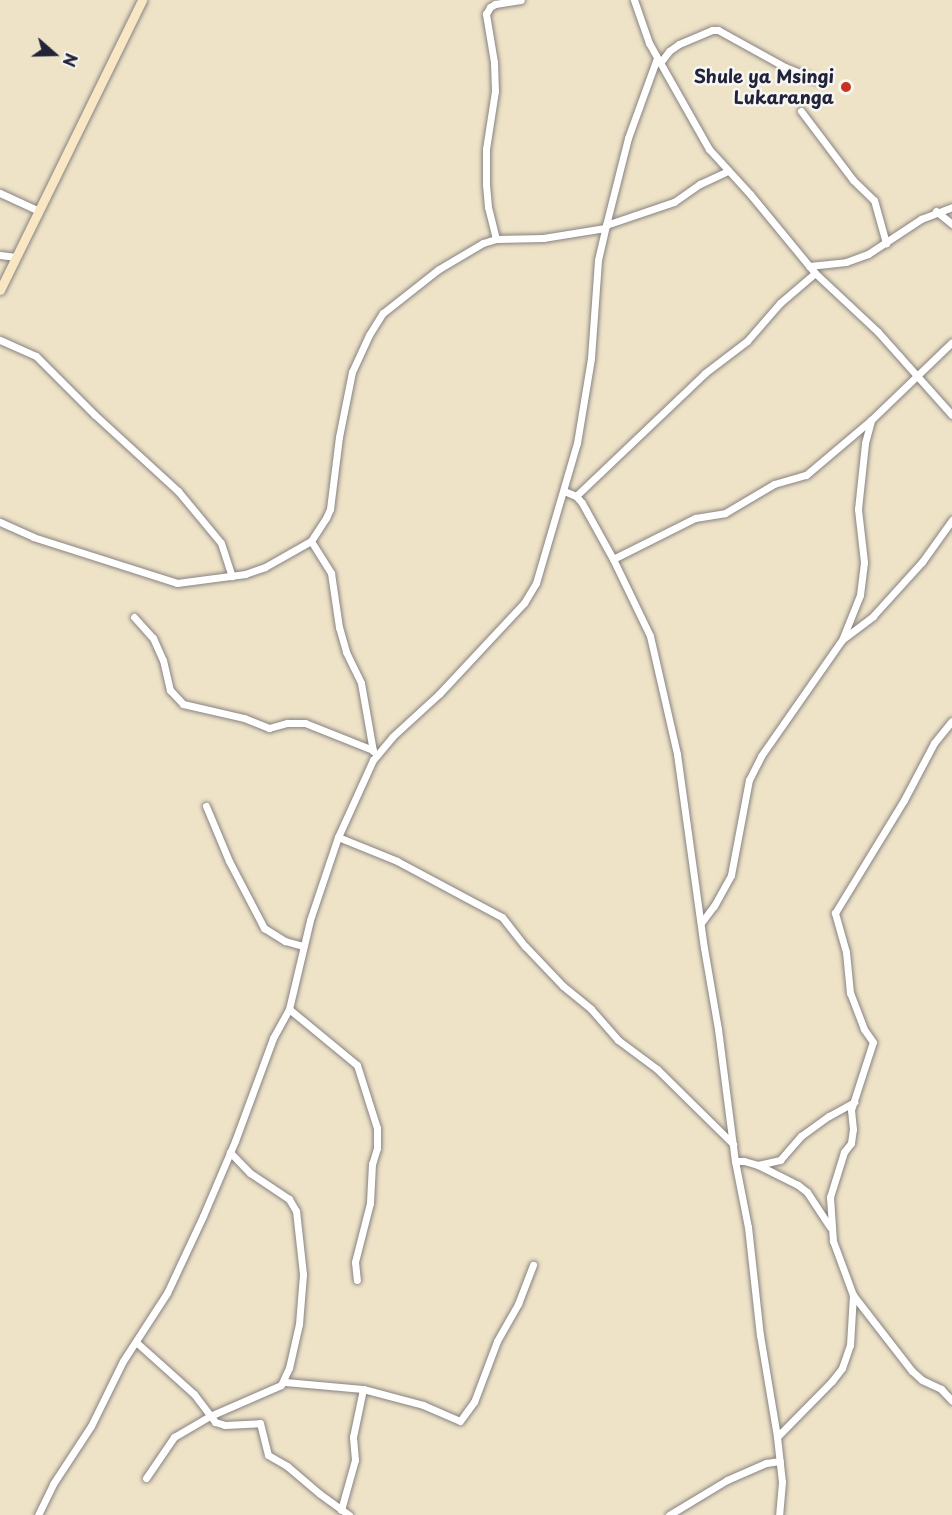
<!DOCTYPE html>
<html>
<head>
<meta charset="utf-8">
<style>
	body { margin:0 }
	#map { position:relative; width:952px; height:1515px; overflow:hidden; background:#eee3c7; font-family:"Playpen Sans",sans-serif }
	div>[style] { position:absolute }
	.roads { filter:drop-shadow(0 0 2px #888281) drop-shadow(0 0 2px #888281) }
	.street>* { height:7px; margin:-3.5px; padding:0 3.5px; transform-origin:3.5px; border-radius:3.5px; background:#fff }
	.secondary>* { height:9px; margin:-4.5px; padding:0 4.5px; transform-origin:4.5px; border-radius:4.5px; background:#f9e7c3 }
	.dots>* { width:16px; height:16px; translate:-50% -50%; box-sizing:border-box; border:3px solid #f6f6f2; border-radius:50% }
	span { translate:-50% -50%; white-space:nowrap; text-align:center; line-height:1.15; -webkit-text-stroke:5px #f6f6f2; paint-order:stroke }
	.poi-label { font-size:18px; color:#22223b; font-weight:700 }
	.right { translate:-100% -50%; text-align:right }
	.north { position:absolute; left:24px; top:24px; width:60px; height:60px; -webkit-text-stroke:4px #f6f6f2; paint-order:stroke; rotate:110deg; font-size:16px; font-weight:700; line-height:24px; text-align:center; color:#22223b }
	.north::after { content:''; display:block; margin:auto; width:21px; height:27px; background:#22223b; clip-path:polygon(50% 0,100% 100%,50% 72%,0 100%) }
</style>
</head>
<body>
<div id="map">
	<div class="roads">
		<div class="street">
			<i style="left:634px;top:0;width:46px;rotate:70.8deg"></i>
			<i style="left:649px;top:43px;width:122px;rotate:60.5deg"></i>
			<i style="left:709px;top:149px;width:61px;rotate:47.7deg"></i>
			<i style="left:750px;top:194px;width:102px;rotate:50.6deg"></i>
			<i style="left:815px;top:273px;width:86px;rotate:43.1deg"></i>
			<i style="left:878px;top:332px;width:111px;rotate:48.3deg"></i>
			<i style="left:660px;top:63px;width:15px;rotate:-53deg"></i>
			<i style="left:669px;top:51px;width:12px;rotate:-35deg"></i>
			<i style="left:679px;top:44px;width:36px;rotate:-23deg"></i>
			<i style="left:712px;top:30px;width:6px"></i>
			<i style="left:718px;top:30px;width:77px;rotate:28.9deg"></i>
			<i style="left:785px;top:67px;width:40px;rotate:22deg"></i>
			<i style="left:801px;top:111px;width:86px;rotate:53deg"></i>
			<i style="left:853px;top:180px;width:29px;rotate:44deg"></i>
			<i style="left:874px;top:200px;width:45px;rotate:74.4deg"></i>
			<i style="left:0;top:193px;width:43px;rotate:24.8deg"></i>
			<i style="left:936px;top:211px;width:21px;rotate:39deg"></i>
			<i style="left:606px;top:225px;width:72px;rotate:-18.7deg"></i>
			<i style="left:674px;top:202px;width:32px;rotate:-35deg"></i>
			<i style="left:700px;top:184px;width:31px;rotate:-25deg"></i>
			<i style="left:496px;top:239px;width:33px;rotate:-104deg"></i>
			<i style="left:488px;top:207px;width:22px;rotate:-95deg"></i>
			<i style="left:486px;top:185px;width:36px;rotate:-90deg"></i>
			<i style="left:486px;top:149px;width:59px;rotate:-81.2deg"></i>
			<i style="left:495px;top:91px;width:29px;rotate:-92deg"></i>
			<i style="left:494px;top:62px;width:49px;rotate:-99.5deg"></i>
			<i style="left:486px;top:14px;width:8px;rotate:-60deg"></i>
			<i style="left:490px;top:7px;width:6px;rotate:-31deg"></i>
			<i style="left:495px;top:4px;width:26px;rotate:-9deg"></i>
			<i style="left:0;top:255px;width:16px;rotate:7deg"></i>
			<i style="left:809px;top:266px;width:37px;rotate:-6deg"></i>
			<i style="left:846px;top:262px;width:23px;rotate:-20deg"></i>
			<i style="left:868px;top:254px;width:64px;rotate:-33.4deg"></i>
			<i style="left:921px;top:219px;width:33px;rotate:-21deg"></i>
			<i style="left:0;top:340px;width:39px;rotate:24deg"></i>
			<i style="left:36px;top:356px;width:83px;rotate:45deg"></i>
			<i style="left:95px;top:415px;width:113px;rotate:42.5deg"></i>
			<i style="left:178px;top:491px;width:67px;rotate:50.4deg"></i>
			<i style="left:221px;top:543px;width:35px;rotate:72deg"></i>
			<i style="left:564px;top:491px;width:13px;rotate:23deg"></i>
			<i style="left:576px;top:496px;width:9px;rotate:49deg"></i>
			<i style="left:582px;top:503px;width:64px;rotate:61deg"></i>
			<i style="left:613px;top:559px;width:85px;rotate:64.3deg"></i>
			<i style="left:650px;top:636px;width:121px;rotate:77.1deg"></i>
			<i style="left:677px;top:754px;width:196px;rotate:82.1deg"></i>
			<i style="left:704px;top:948px;width:82px;rotate:80.2deg"></i>
			<i style="left:718px;top:1029px;width:133px;rotate:82.7deg"></i>
			<i style="left:735px;top:1161px;width:67px;rotate:78.9deg"></i>
			<i style="left:748px;top:1227px;width:109px;rotate:83.7deg"></i>
			<i style="left:760px;top:1335px;width:103px;rotate:80.5deg"></i>
			<i style="left:777px;top:1437px;width:45px;rotate:83.7deg"></i>
			<i style="left:782px;top:1482px;width:33px;rotate:95deg"></i>
			<i style="left:576px;top:496px;width:178px;rotate:-43.6deg"></i>
			<i style="left:705px;top:373px;width:53px;rotate:-37.3deg"></i>
			<i style="left:747px;top:341px;width:50px;rotate:-49deg"></i>
			<i style="left:780px;top:303px;width:46px;rotate:-40.6deg"></i>
			<i style="left:0;top:522px;width:36px;rotate:24deg"></i>
			<i style="left:33px;top:537px;width:151px;rotate:17.7deg"></i>
			<i style="left:177px;top:583px;width:69px;rotate:-7.5deg"></i>
			<i style="left:245px;top:574px;width:21px;rotate:-19deg"></i>
			<i style="left:265px;top:567px;width:53px;rotate:-29.5deg"></i>
			<i style="left:311px;top:541px;width:27px;rotate:-57deg"></i>
			<i style="left:326px;top:518px;width:10px;rotate:-66deg"></i>
			<i style="left:330px;top:509px;width:73px;rotate:-82.9deg"></i>
			<i style="left:339px;top:437px;width:66px;rotate:-78.7deg"></i>
			<i style="left:352px;top:372px;width:41px;rotate:-65.3deg"></i>
			<i style="left:369px;top:335px;width:26px;rotate:-58deg"></i>
			<i style="left:383px;top:313px;width:71px;rotate:-38.2deg"></i>
			<i style="left:439px;top:269px;width:51px;rotate:-30.6deg"></i>
			<i style="left:483px;top:243px;width:14px;rotate:-17deg"></i>
			<i style="left:496px;top:239px;width:47px;rotate:-1.2deg"></i>
			<i style="left:543px;top:238px;width:63px;rotate:-9.2deg"></i>
			<i style="left:311px;top:541px;width:38px;rotate:58deg"></i>
			<i style="left:331px;top:573px;width:55px;rotate:81.6deg"></i>
			<i style="left:339px;top:627px;width:26px;rotate:74deg"></i>
			<i style="left:346px;top:652px;width:34px;rotate:64deg"></i>
			<i style="left:361px;top:683px;width:69px;rotate:80deg"></i>
			<i style="left:613px;top:559px;width:92px;rotate:-26.6deg"></i>
			<i style="left:695px;top:518px;width:30px;rotate:-9deg"></i>
			<i style="left:725px;top:513px;width:57px;rotate:-30.6deg"></i>
			<i style="left:774px;top:484px;width:33px;rotate:-16deg"></i>
			<i style="left:806px;top:475px;width:85px;rotate:-40.2deg"></i>
			<i style="left:134px;top:617px;width:28px;rotate:48deg"></i>
			<i style="left:153px;top:638px;width:24px;rotate:66deg"></i>
			<i style="left:163px;top:660px;width:31px;rotate:77deg"></i>
			<i style="left:170px;top:690px;width:19px;rotate:47deg"></i>
			<i style="left:183px;top:704px;width:63px;rotate:12.9deg"></i>
			<i style="left:244px;top:718px;width:27px;rotate:22deg"></i>
			<i style="left:269px;top:728px;width:19px;rotate:-16deg"></i>
			<i style="left:287px;top:723px;width:18px"></i>
			<i style="left:305px;top:723px;width:73px;rotate:21.7deg"></i>
			<i style="left:843px;top:639px;width:38px;rotate:-37deg"></i>
			<i style="left:873px;top:616px;width:73px;rotate:-47.8deg"></i>
			<i style="left:922px;top:562px;width:52px;rotate:-54.5deg"></i>
			<i style="left:206px;top:806px;width:60px;rotate:67.3deg"></i>
			<i style="left:229px;top:861px;width:76px;rotate:62.4deg"></i>
			<i style="left:264px;top:928px;width:25px;rotate:32deg"></i>
			<i style="left:285px;top:941px;width:19px;rotate:16deg"></i>
			<i style="left:338px;top:837px;width:64px;rotate:22.1deg"></i>
			<i style="left:397px;top:861px;width:119px;rotate:28.1deg"></i>
			<i style="left:502px;top:917px;width:37px;rotate:52deg"></i>
			<i style="left:525px;top:946px;width:55px;rotate:46.5deg"></i>
			<i style="left:563px;top:986px;width:36px;rotate:39deg"></i>
			<i style="left:591px;top:1009px;width:41px;rotate:48.9deg"></i>
			<i style="left:618px;top:1040px;width:49px;rotate:36.6deg"></i>
			<i style="left:657px;top:1069px;width:107px;rotate:44.6deg"></i>
			<i style="left:701px;top:923px;width:21px;rotate:-53deg"></i>
			<i style="left:714px;top:906px;width:35px;rotate:-61deg"></i>
			<i style="left:731px;top:875px;width:97px;rotate:-79.3deg"></i>
			<i style="left:749px;top:780px;width:27px;rotate:-63deg"></i>
			<i style="left:761px;top:756px;width:141px;rotate:-55.1deg"></i>
			<i style="left:842px;top:640px;width:48px;rotate:-68.2deg"></i>
			<i style="left:860px;top:595px;width:33px;rotate:-83deg"></i>
			<i style="left:864px;top:562px;width:53px;rotate:-96.5deg"></i>
			<i style="left:858px;top:509px;width:66px;rotate:-83.9deg"></i>
			<i style="left:865px;top:443px;width:24px;rotate:-75deg"></i>
			<i style="left:871px;top:420px;width:112px;rotate:-43.9deg"></i>
			<i style="left:289px;top:1009px;width:88px;rotate:39.5deg"></i>
			<i style="left:357px;top:1065px;width:66px;rotate:72.4deg"></i>
			<i style="left:377px;top:1128px;width:20px;rotate:90deg"></i>
			<i style="left:377px;top:1148px;width:17px;rotate:107deg"></i>
			<i style="left:372px;top:1164px;width:39px;rotate:93deg"></i>
			<i style="left:370px;top:1203px;width:61px;rotate:104.3deg"></i>
			<i style="left:355px;top:1262px;width:18px;rotate:84deg"></i>
			<i style="left:735px;top:1161px;width:9px"></i>
			<i style="left:744px;top:1161px;width:15px;rotate:16deg"></i>
			<i style="left:758px;top:1165px;width:45px;rotate:26.6deg"></i>
			<i style="left:798px;top:1185px;width:11px;rotate:38deg"></i>
			<i style="left:807px;top:1192px;width:42px;rotate:56.7deg"></i>
			<i style="left:758px;top:1165px;width:23px;rotate:-13deg"></i>
			<i style="left:780px;top:1160px;width:32px;rotate:-49deg"></i>
			<i style="left:801px;top:1136px;width:34px;rotate:-36deg"></i>
			<i style="left:829px;top:1116px;width:29px;rotate:-29deg"></i>
			<i style="left:853px;top:1295px;width:96px;rotate:52.2deg"></i>
			<i style="left:912px;top:1371px;width:13px;rotate:42deg"></i>
			<i style="left:922px;top:1380px;width:21px;rotate:25deg"></i>
			<i style="left:941px;top:1389px;width:16px;rotate:47deg"></i>
			<i style="left:136px;top:1342px;width:78px;rotate:41.9deg"></i>
			<i style="left:194px;top:1394px;width:35px;rotate:53deg"></i>
			<i style="left:215px;top:1422px;width:10px;rotate:17deg"></i>
			<i style="left:225px;top:1425px;width:35px;rotate:-3deg"></i>
			<i style="left:260px;top:1423px;width:33px;rotate:76deg"></i>
			<i style="left:268px;top:1455px;width:22px;rotate:30deg"></i>
			<i style="left:287px;top:1466px;width:43px;rotate:40.3deg"></i>
			<i style="left:320px;top:1494px;width:36px;rotate:36deg"></i>
			<i style="left:285px;top:1382px;width:78px;rotate:5.1deg"></i>
			<i style="left:363px;top:1389px;width:62px;rotate:14.9deg"></i>
			<i style="left:423px;top:1405px;width:40px;rotate:23.4deg"></i>
			<i style="left:460px;top:1421px;width:24px;rotate:-54deg"></i>
			<i style="left:474px;top:1402px;width:65px;rotate:-69.3deg"></i>
			<i style="left:497px;top:1341px;width:43px;rotate:-60.4deg"></i>
			<i style="left:518px;top:1304px;width:42px;rotate:-69deg"></i>
			<i style="left:777px;top:1437px;width:78px;rotate:-45.5deg"></i>
			<i style="left:832px;top:1381px;width:16px;rotate:-52deg"></i>
			<i style="left:842px;top:1368px;width:24px;rotate:-71deg"></i>
			<i style="left:850px;top:1345px;width:50px;rotate:-86.6deg"></i>
			<i style="left:853px;top:1295px;width:58px;rotate:-110.3deg"></i>
			<i style="left:833px;top:1241px;width:44px;rotate:-93.9deg"></i>
			<i style="left:830px;top:1197px;width:47px;rotate:-72.7deg"></i>
			<i style="left:844px;top:1152px;width:11px;rotate:-52deg"></i>
			<i style="left:851px;top:1143px;width:14px;rotate:-82deg"></i>
			<i style="left:853px;top:1129px;width:19px;rotate:-96deg"></i>
			<i style="left:851px;top:1110px;width:71px;rotate:-72.1deg"></i>
			<i style="left:873px;top:1042px;width:16px;rotate:-125deg"></i>
			<i style="left:864px;top:1029px;width:39px;rotate:-111deg"></i>
			<i style="left:850px;top:993px;width:41px;rotate:-95.6deg"></i>
			<i style="left:846px;top:952px;width:41px;rotate:-105.8deg"></i>
			<i style="left:835px;top:913px;width:132px;rotate:-58.6deg"></i>
			<i style="left:904px;top:800px;width:64px;rotate:-62.2deg"></i>
			<i style="left:934px;top:743px;width:28px;rotate:-51deg"></i>
			<i style="left:146px;top:1478px;width:50px;rotate:-55.7deg"></i>
			<i style="left:174px;top:1437px;width:42px;rotate:-30.3deg"></i>
			<i style="left:210px;top:1416px;width:77px;rotate:-23.6deg"></i>
			<i style="left:281px;top:1385px;width:19px;rotate:-65deg"></i>
			<i style="left:289px;top:1368px;width:45px;rotate:-77.2deg"></i>
			<i style="left:299px;top:1324px;width:50px;rotate:-85.4deg"></i>
			<i style="left:303px;top:1274px;width:63px;rotate:-96.3deg"></i>
			<i style="left:296px;top:1211px;width:14px;rotate:-120deg"></i>
			<i style="left:289px;top:1199px;width:47px;rotate:-146.3deg"></i>
			<i style="left:250px;top:1173px;width:29px;rotate:-134deg"></i>
			<i style="left:341px;top:1510px;width:52px;rotate:-74.4deg"></i>
			<i style="left:355px;top:1460px;width:23px;rotate:-95deg"></i>
			<i style="left:353px;top:1437px;width:49px;rotate:-78.2deg"></i>
			<i style="left:38px;top:1515px;width:34px;rotate:-64deg"></i>
			<i style="left:53px;top:1484px;width:69px;rotate:-56.8deg"></i>
			<i style="left:91px;top:1426px;width:72px;rotate:-63.8deg"></i>
			<i style="left:123px;top:1361px;width:81px;rotate:-57.1deg"></i>
			<i style="left:167px;top:1293px;width:85px;rotate:-64.9deg"></i>
			<i style="left:203px;top:1216px;width:82px;rotate:-66.9deg"></i>
			<i style="left:235px;top:1141px;width:110px;rotate:-69.7deg"></i>
			<i style="left:273px;top:1038px;width:33px;rotate:-61deg"></i>
			<i style="left:289px;top:1009px;width:91px;rotate:-76.7deg"></i>
			<i style="left:310px;top:920px;width:88px;rotate:-71.4deg"></i>
			<i style="left:338px;top:837px;width:85px;rotate:-65.6deg"></i>
			<i style="left:373px;top:760px;width:30px;rotate:-50deg"></i>
			<i style="left:392px;top:737px;width:64px;rotate:-42.5deg"></i>
			<i style="left:439px;top:694px;width:125px;rotate:-47deg"></i>
			<i style="left:524px;top:603px;width:23px;rotate:-59deg"></i>
			<i style="left:536px;top:583px;width:146px;rotate:-73.7deg"></i>
			<i style="left:577px;top:443px;width:86px;rotate:-80.6deg"></i>
			<i style="left:591px;top:358px;width:98px;rotate:-85.9deg"></i>
			<i style="left:598px;top:260px;width:36px;rotate:-77deg"></i>
			<i style="left:606px;top:225px;width:90px;rotate:-75.8deg"></i>
			<i style="left:628px;top:138px;width:85px;rotate:-70.1deg"></i>
			<i style="left:669px;top:1515px;width:68px;rotate:-31.1deg"></i>
			<i style="left:727px;top:1480px;width:43px;rotate:-23.6deg"></i>
			<i style="left:766px;top:1463px;width:14px;rotate:-8deg"></i>
		</div>
		<div class="secondary">
			<i style="left:0;top:290px;width:323px;rotate:-63.9deg"></i>
		</div>
	</div>
	<div class="dots">
		<i style="left:846px;top:87px;background:#c8321e"></i>
	</div>
	<div class="poi-label">
		<span class="right" style="left:834px;top:87px">Shule ya Msingi<br>Lukaranga</span>
	</div>
	<div class="north">N</div>
</div>
</body>
</html>
